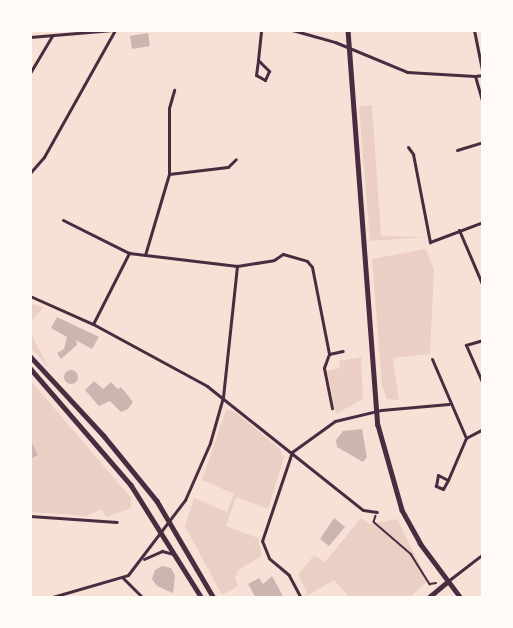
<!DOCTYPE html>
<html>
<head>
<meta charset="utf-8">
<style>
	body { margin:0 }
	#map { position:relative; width:513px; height:628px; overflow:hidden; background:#f7e1d7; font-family:"Golos Text",sans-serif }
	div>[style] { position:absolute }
	.green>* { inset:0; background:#ebcfc5 }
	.building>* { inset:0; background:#ccb4b1 }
	.round { border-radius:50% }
	.path>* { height:1.5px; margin:-0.75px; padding:0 0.75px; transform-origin:0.75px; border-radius:0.75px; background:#4a2c40 }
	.minor>* { height:3px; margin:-1.5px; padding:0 1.5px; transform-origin:1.5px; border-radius:1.5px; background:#4a2c40 }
	.secondary>* { height:4.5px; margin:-2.25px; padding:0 2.25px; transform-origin:2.25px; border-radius:2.25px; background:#4a2c40 }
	span { translate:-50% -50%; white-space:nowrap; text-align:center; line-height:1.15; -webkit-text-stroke:4.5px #fffaf5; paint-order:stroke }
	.frame { position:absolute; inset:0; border:32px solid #fffaf5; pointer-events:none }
</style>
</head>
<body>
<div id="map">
	<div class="green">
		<i style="clip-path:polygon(372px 105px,381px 236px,426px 237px,370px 241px,359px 107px)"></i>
		<i style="clip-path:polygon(426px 249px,434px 270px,430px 354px,393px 358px,399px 400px,387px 399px,382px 386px,372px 259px)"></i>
		<i style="clip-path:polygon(30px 304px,44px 307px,30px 323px)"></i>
		<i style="clip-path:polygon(30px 332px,49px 368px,30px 347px)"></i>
		<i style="clip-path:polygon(361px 357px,363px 399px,336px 414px,327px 371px,340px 368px,339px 361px)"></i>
		<i style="clip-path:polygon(30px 380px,131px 498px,131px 508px,107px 517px,101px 509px,87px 516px,30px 512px)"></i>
		<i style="clip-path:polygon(226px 410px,234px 411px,280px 449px,284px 458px,268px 509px,236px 497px,226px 526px,258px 538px,262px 556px,238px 570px,235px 579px,238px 586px,222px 595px,185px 526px,194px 498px,227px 512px,234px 494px,202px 480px)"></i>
		<i style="clip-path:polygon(361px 518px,370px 524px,397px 519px,428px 581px,409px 598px,350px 598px,334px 580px,303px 598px,307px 592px,298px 575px,314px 555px,325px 562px)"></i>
	</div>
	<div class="building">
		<i style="clip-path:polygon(148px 33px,150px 46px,132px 49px,130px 36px)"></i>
		<i style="clip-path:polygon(57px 317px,99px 337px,92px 349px,76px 340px,77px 345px,61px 359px,57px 353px,64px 349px,67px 337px,51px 328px)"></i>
		<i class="round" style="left:64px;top:370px;width:14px;height:14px"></i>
		<i style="clip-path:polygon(94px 381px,103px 389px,111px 382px,118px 389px,121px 387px,133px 402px,128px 409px,121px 412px,110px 401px,99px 406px,85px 390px)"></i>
		<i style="clip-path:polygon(362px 429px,367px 457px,363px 462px,337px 447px,336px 440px,343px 431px)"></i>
		<i style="clip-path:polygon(30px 439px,38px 455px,30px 459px)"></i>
		<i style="clip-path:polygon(334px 518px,345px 527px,329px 546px,320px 539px)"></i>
		<i style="clip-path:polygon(162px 566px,171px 568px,175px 576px,173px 593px,157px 586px,152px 579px,155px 570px)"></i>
		<i style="clip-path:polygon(272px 576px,284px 598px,256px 598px,248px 584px,259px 578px,263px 584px)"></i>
	</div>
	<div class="path">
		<i style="left:376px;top:516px;width:6px;rotate:108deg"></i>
		<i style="left:374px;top:522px;width:49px;rotate:40.9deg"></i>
		<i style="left:411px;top:554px;width:36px;rotate:58deg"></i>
		<i style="left:430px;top:584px;width:6px;rotate:-9deg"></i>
	</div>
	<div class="minor">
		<i style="left:292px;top:30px;width:45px;rotate:15.6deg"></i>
		<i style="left:335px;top:42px;width:78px;rotate:22.6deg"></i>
		<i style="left:407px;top:72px;width:68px;rotate:3.4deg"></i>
		<i style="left:475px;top:76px;width:8px;rotate:-7deg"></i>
		<i style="left:483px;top:75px;width:46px;rotate:-101.3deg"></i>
		<i style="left:30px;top:37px;width:83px;rotate:-4.8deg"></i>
		<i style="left:258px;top:60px;width:16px;rotate:45deg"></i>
		<i style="left:269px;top:71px;width:10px;rotate:114deg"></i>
		<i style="left:265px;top:80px;width:10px;rotate:-151deg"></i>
		<i style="left:256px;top:75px;width:15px;rotate:-82deg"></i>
		<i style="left:258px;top:60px;width:30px;rotate:-84deg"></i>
		<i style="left:30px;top:73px;width:43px;rotate:-59.3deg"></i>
		<i style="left:475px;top:76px;width:29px;rotate:74deg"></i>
		<i style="left:408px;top:147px;width:9px;rotate:54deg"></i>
		<i style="left:413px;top:154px;width:90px;rotate:79.1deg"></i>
		<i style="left:430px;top:242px;width:57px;rotate:-20.7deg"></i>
		<i style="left:457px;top:150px;width:27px;rotate:-17deg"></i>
		<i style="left:30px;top:173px;width:21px;rotate:-49deg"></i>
		<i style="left:44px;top:157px;width:145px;rotate:-60.8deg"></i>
		<i style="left:169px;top:174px;width:59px;rotate:-6.8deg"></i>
		<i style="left:228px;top:167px;width:11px;rotate:-45deg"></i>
		<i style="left:63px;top:220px;width:74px;rotate:26.6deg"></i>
		<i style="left:129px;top:253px;width:109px;rotate:6.9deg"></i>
		<i style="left:237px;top:266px;width:37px;rotate:-9deg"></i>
		<i style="left:274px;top:260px;width:11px;rotate:-34deg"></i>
		<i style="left:283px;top:254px;width:25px;rotate:16deg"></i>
		<i style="left:307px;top:261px;width:8px;rotate:50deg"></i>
		<i style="left:312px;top:267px;width:89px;rotate:78.9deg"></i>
		<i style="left:329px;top:354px;width:14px;rotate:-12deg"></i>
		<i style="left:459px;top:230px;width:61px;rotate:66.8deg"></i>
		<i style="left:145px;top:255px;width:84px;rotate:-73.5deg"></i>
		<i style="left:169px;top:174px;width:66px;rotate:-90deg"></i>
		<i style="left:169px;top:108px;width:19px;rotate:-74deg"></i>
		<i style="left:30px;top:296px;width:69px;rotate:24deg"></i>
		<i style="left:93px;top:324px;width:130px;rotate:28.5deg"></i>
		<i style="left:207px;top:386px;width:199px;rotate:38.5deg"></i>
		<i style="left:363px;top:510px;width:14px;rotate:8deg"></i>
		<i style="left:93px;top:324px;width:80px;rotate:-63.1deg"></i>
		<i style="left:483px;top:340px;width:18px;rotate:164deg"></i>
		<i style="left:466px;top:345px;width:43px;rotate:66.4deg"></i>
		<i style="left:329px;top:354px;width:15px;rotate:110deg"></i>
		<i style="left:324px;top:368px;width:41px;rotate:78.7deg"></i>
		<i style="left:432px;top:359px;width:86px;rotate:66.7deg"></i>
		<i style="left:466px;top:438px;width:46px;rotate:113.2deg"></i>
		<i style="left:448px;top:480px;width:10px;rotate:119deg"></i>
		<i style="left:443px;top:489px;width:8px;rotate:-157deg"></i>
		<i style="left:436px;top:486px;width:11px;rotate:-80deg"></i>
		<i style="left:438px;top:475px;width:11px;rotate:27deg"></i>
		<i style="left:466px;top:438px;width:19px;rotate:-28deg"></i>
		<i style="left:30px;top:516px;width:87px;rotate:3.9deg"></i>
		<i style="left:144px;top:559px;width:20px;rotate:-24deg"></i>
		<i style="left:162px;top:551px;width:11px;rotate:15deg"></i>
		<i style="left:123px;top:578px;width:28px;rotate:45deg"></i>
		<i style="left:448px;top:581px;width:44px;rotate:-37.6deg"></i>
		<i style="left:49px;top:598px;width:82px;rotate:-16.2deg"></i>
		<i style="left:128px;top:575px;width:94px;rotate:-52.8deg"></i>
		<i style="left:185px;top:500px;width:62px;rotate:-66.3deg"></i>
		<i style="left:210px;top:443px;width:48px;rotate:-74.2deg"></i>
		<i style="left:223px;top:397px;width:132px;rotate:-83.9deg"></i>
		<i style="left:301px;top:598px;width:26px;rotate:-118deg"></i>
		<i style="left:289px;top:575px;width:26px;rotate:-140deg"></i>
		<i style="left:269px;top:558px;width:18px;rotate:-112deg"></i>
		<i style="left:262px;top:541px;width:94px;rotate:-71.4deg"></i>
		<i style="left:292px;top:452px;width:53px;rotate:-35.8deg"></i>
		<i style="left:335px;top:421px;width:47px;rotate:-13.4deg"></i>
		<i style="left:381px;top:410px;width:68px;rotate:-5deg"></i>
	</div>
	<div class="secondary">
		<i style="left:348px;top:30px;width:396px;rotate:85.7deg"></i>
		<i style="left:378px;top:425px;width:88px;rotate:74.2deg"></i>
		<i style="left:402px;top:510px;width:38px;rotate:61deg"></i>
		<i style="left:420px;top:543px;width:69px;rotate:53.3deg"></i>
		<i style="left:30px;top:356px;width:109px;rotate:47.2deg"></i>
		<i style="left:104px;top:436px;width:84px;rotate:50.8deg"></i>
		<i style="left:157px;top:501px;width:113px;rotate:59.6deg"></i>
		<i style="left:30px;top:368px;width:155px;rotate:49.2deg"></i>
		<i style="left:131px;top:485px;width:133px;rotate:57.9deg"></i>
		<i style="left:428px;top:598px;width:25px;rotate:-40deg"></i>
	</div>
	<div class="frame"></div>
</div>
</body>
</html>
